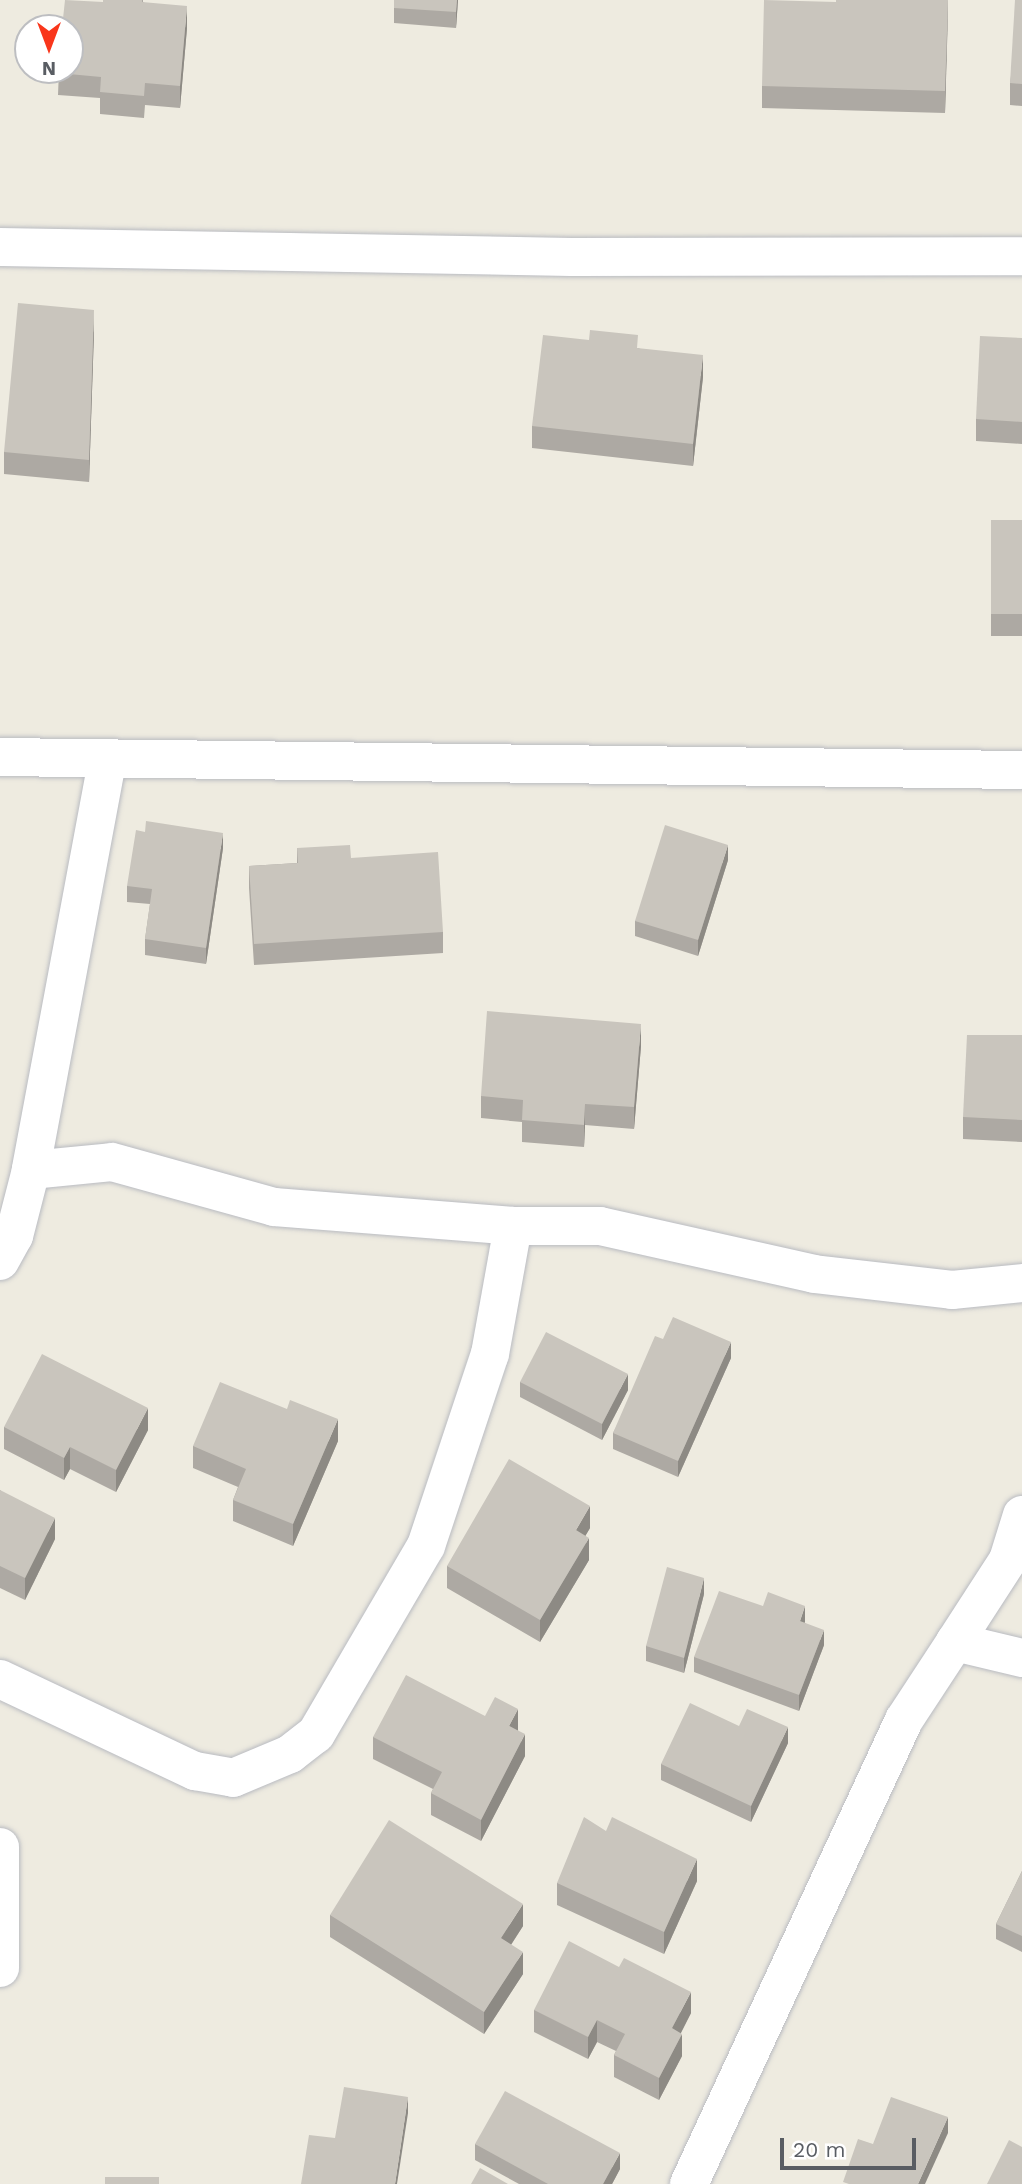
<!DOCTYPE html>
<html>
<head>
<meta charset="utf-8">
<style>
	body { margin:0 }
	#map { position:relative; width:1022px; height:2184px; overflow:hidden; background:#eeebe0; font-family:"Work Sans",sans-serif }
	div>[style] { position:absolute }
	.roads { filter:drop-shadow(0 0 2px #b9bbc1) drop-shadow(0 0 2px #b9bbc1) }
	.minor>* { height:38px; margin:-19px; padding:0 19px; transform-origin:19px; border-radius:19px; background:#fff }
	.wall>* { inset:0; background:#ada9a3 }
	.shaded-wall>* { inset:0; background:#8d8a84 }
	.building>* { inset:0; background:#c9c5bd }
	span { translate:-50% -50%; white-space:nowrap; text-align:center; line-height:1.15; -webkit-text-stroke:5px #fff; paint-order:stroke }
	.north { position:absolute; left:14px; top:14px; width:70px; height:70px; box-sizing:border-box; background:#fff; border:2px solid #bdbec1; border-radius:50%; rotate:180deg; font-size:19px; font-weight:700; line-height:28px; text-align:center; color:#595d63 }
	.north::after { content:''; display:block; margin:auto; width:24px; height:32px; background:#f9361b; clip-path:polygon(50% 0,100% 100%,50% 72%,0 100%) }
	.scale { position:absolute; left:780px; top:2138px; width:136px; height:32px; box-sizing:border-box; border:4px solid #595d63; border-top:0; padding-left:9px; font-size:21px; line-height:24px; white-space:nowrap; color:#595d63; -webkit-text-stroke:5px #fff; paint-order:stroke }
</style>
</head>
<body>
<div id="map">
	<div class="roads">
		<div class="minor">
			<i style="left:0;top:247px;width:571px;rotate:1deg"></i>
			<i style="left:571px;top:257px;width:451px;rotate:-0.1deg"></i>
			<i style="left:0;top:757px;width:1022px;rotate:0.73deg"></i>
			<i style="left:107px;top:762px;width:415px;rotate:100.6deg"></i>
			<i style="left:31px;top:1170px;width:81px;rotate:-5.6deg"></i>
			<i style="left:112px;top:1162px;width:168px;rotate:15.5deg"></i>
			<i style="left:274px;top:1207px;width:240px;rotate:4.5deg"></i>
			<i style="left:513px;top:1226px;width:87px"></i>
			<i style="left:600px;top:1226px;width:219px;rotate:12.6deg"></i>
			<i style="left:814px;top:1274px;width:139px;rotate:6.6deg"></i>
			<i style="left:952px;top:1290px;width:70px;rotate:-5.7deg"></i>
			<i style="left:0;top:1261px;width:29px;rotate:-61deg"></i>
			<i style="left:14px;top:1236px;width:68px;rotate:-75.6deg"></i>
			<i style="left:1022px;top:1515px;width:47px;rotate:107.3deg"></i>
			<i style="left:1008px;top:1560px;width:98px;rotate:122.9deg"></i>
			<i style="left:955px;top:1642px;width:69px;rotate:13.4deg"></i>
			<i style="left:0;top:1679px;width:216px;rotate:25.3deg"></i>
			<i style="left:195px;top:1771px;width:39px;rotate:10deg"></i>
			<i style="left:233px;top:1778px;width:62px;rotate:-22.8deg"></i>
			<i style="left:290px;top:1754px;width:33px;rotate:-38deg"></i>
			<i style="left:316px;top:1734px;width:218px;rotate:-59.7deg"></i>
			<i style="left:426px;top:1546px;width:202px;rotate:-71.6deg"></i>
			<i style="left:490px;top:1354px;width:130px;rotate:-79.8deg"></i>
			<i style="left:0;top:1847px;width:121px;rotate:90deg"></i>
			<i style="left:689px;top:2184px;width:511px;rotate:-65.14deg"></i>
			<i style="left:904px;top:1720px;width:93px;rotate:-56.8deg"></i>
		</div>
	</div>
	<div class="wall">
		<i style="clip-path:polygon(143px 0,143px 2px,187px 28px,180px 108px,145px 105px,144px 118px,100px 114px,100px 98px,58px 95px,59px 70px,103px 2px)"></i>
		<i style="clip-path:polygon(458px 0,456px 28px,394px 23px,394px 8px)"></i>
		<i style="clip-path:polygon(948px 0,945px 113px,762px 108px,762px 86px,836px 2px)"></i>
		<i style="clip-path:polygon(1022px 0,1022px 106px,1010px 105px,1010px 83px)"></i>
		<i style="clip-path:polygon(94px 331px,89px 482px,4px 474px,4px 452px)"></i>
		<i style="clip-path:polygon(1022px 338px,1022px 444px,976px 441px,976px 419px)"></i>
		<i style="clip-path:polygon(638px 348px,703px 377px,693px 466px,532px 448px,532px 426px)"></i>
		<i style="clip-path:polygon(991px 520px,1022px 520px,1022px 636px,991px 636px)"></i>
		<i style="clip-path:polygon(223px 848px,206px 964px,145px 955px,145px 939px,150px 904px,127px 902px,127px 886px)"></i>
		<i style="clip-path:polygon(297px 848px,351px 858px,443px 932px,443px 953px,254px 965px,249px 888px,249px 866px,297px 863px)"></i>
		<i style="clip-path:polygon(728px 860px,698px 956px,635px 936px,635px 921px)"></i>
		<i style="clip-path:polygon(1022px 1035px,1022px 1142px,963px 1139px,963px 1117px)"></i>
		<i style="clip-path:polygon(641px 1046px,634px 1129px,585px 1125px,584px 1147px,522px 1142px,522px 1122px,481px 1118px,481px 1096px)"></i>
		<i style="clip-path:polygon(663px 1339px,731px 1358px,678px 1477px,613px 1449px,613px 1433px)"></i>
		<i style="clip-path:polygon(520px 1382px,628px 1390px,602px 1440px,520px 1397px)"></i>
		<i style="clip-path:polygon(4px 1427px,148px 1430px,116px 1492px,70px 1469px,64px 1480px,4px 1449px)"></i>
		<i style="clip-path:polygon(338px 1441px,293px 1546px,233px 1521px,233px 1500px,238px 1487px,193px 1468px,193px 1446px)"></i>
		<i style="clip-path:polygon(0 1490px,55px 1539px,25px 1600px,0 1588px)"></i>
		<i style="clip-path:polygon(590px 1528px,585px 1536px,589px 1560px,540px 1642px,447px 1588px,447px 1566px)"></i>
		<i style="clip-path:polygon(704px 1594px,684px 1673px,646px 1661px,646px 1646px)"></i>
		<i style="clip-path:polygon(805px 1623px,824px 1645px,799px 1711px,694px 1672px,694px 1657px)"></i>
		<i style="clip-path:polygon(485px 1716px,518px 1730px,525px 1756px,481px 1841px,431px 1815px,431px 1793px,433px 1789px,373px 1759px,373px 1737px)"></i>
		<i style="clip-path:polygon(739px 1726px,788px 1743px,751px 1822px,661px 1780px,661px 1764px)"></i>
		<i style="clip-path:polygon(1022px 1871px,1022px 1952px,996px 1939px,996px 1924px)"></i>
		<i style="clip-path:polygon(697px 1881px,664px 1954px,557px 1905px,557px 1883px)"></i>
		<i style="clip-path:polygon(330px 1915px,523px 1926px,511px 1945px,523px 1974px,484px 2034px,330px 1937px)"></i>
		<i style="clip-path:polygon(534px 2010px,691px 2013px,681px 2033px,682px 2056px,659px 2100px,614px 2077px,614px 2055px,616px 2051px,597px 2042px,588px 2059px,534px 2032px)"></i>
		<i style="clip-path:polygon(475px 2144px,620px 2169px,612px 2184px,519px 2184px,475px 2160px)"></i>
	</div>
	<div class="shaded-wall">
		<i style="clip-path:polygon(457px 0,458px 0,456px 28px,456px 12px)"></i>
		<i style="clip-path:polygon(948px 0,948px 12px,945px 113px,945px 91px)"></i>
		<i style="clip-path:polygon(187px 6px,187px 28px,180px 108px,180px 86px)"></i>
		<i style="clip-path:polygon(94px 310px,94px 331px,89px 482px,89px 460px)"></i>
		<i style="clip-path:polygon(703px 355px,703px 377px,693px 466px,693px 444px)"></i>
		<i style="clip-path:polygon(223px 833px,223px 848px,206px 964px,206px 948px)"></i>
		<i style="clip-path:polygon(728px 845px,728px 860px,698px 956px,698px 940px)"></i>
		<i style="clip-path:polygon(641px 1024px,641px 1046px,634px 1129px,634px 1107px)"></i>
		<i style="clip-path:polygon(585px 1104px,585px 1125px,584px 1147px,584px 1125px)"></i>
		<i style="clip-path:polygon(731px 1342px,731px 1358px,678px 1477px,678px 1461px)"></i>
		<i style="clip-path:polygon(628px 1374px,628px 1390px,602px 1440px,602px 1424px)"></i>
		<i style="clip-path:polygon(148px 1408px,148px 1430px,116px 1492px,116px 1470px)"></i>
		<i style="clip-path:polygon(338px 1419px,338px 1441px,293px 1546px,293px 1524px)"></i>
		<i style="clip-path:polygon(70px 1447px,70px 1469px,64px 1480px,64px 1458px)"></i>
		<i style="clip-path:polygon(590px 1506px,590px 1528px,576px 1552px,576px 1530px)"></i>
		<i style="clip-path:polygon(55px 1518px,55px 1539px,25px 1600px,25px 1578px)"></i>
		<i style="clip-path:polygon(589px 1538px,589px 1560px,540px 1642px,540px 1620px)"></i>
		<i style="clip-path:polygon(704px 1578px,704px 1594px,684px 1673px,684px 1658px)"></i>
		<i style="clip-path:polygon(805px 1606px,805px 1622px,800px 1636px,800px 1621px)"></i>
		<i style="clip-path:polygon(824px 1630px,824px 1645px,799px 1711px,799px 1695px)"></i>
		<i style="clip-path:polygon(518px 1709px,518px 1731px,509px 1726px)"></i>
		<i style="clip-path:polygon(788px 1727px,788px 1743px,751px 1822px,751px 1806px)"></i>
		<i style="clip-path:polygon(525px 1734px,525px 1756px,481px 1841px,481px 1820px)"></i>
		<i style="clip-path:polygon(697px 1859px,697px 1881px,664px 1954px,664px 1932px)"></i>
		<i style="clip-path:polygon(523px 1904px,523px 1926px,501px 1960px,501px 1938px)"></i>
		<i style="clip-path:polygon(523px 1952px,523px 1974px,484px 2034px,484px 2012px)"></i>
		<i style="clip-path:polygon(691px 1992px,691px 2013px,672px 2050px,672px 2028px)"></i>
		<i style="clip-path:polygon(597px 2020px,597px 2042px,588px 2059px,588px 2037px)"></i>
		<i style="clip-path:polygon(682px 2034px,682px 2056px,659px 2100px,659px 2078px)"></i>
		<i style="clip-path:polygon(408px 2097px,408px 2113px,397px 2184px,395px 2184px)"></i>
		<i style="clip-path:polygon(948px 2117px,948px 2133px,925px 2184px,918px 2184px)"></i>
		<i style="clip-path:polygon(620px 2153px,620px 2169px,612px 2184px,603px 2184px)"></i>
	</div>
	<div class="building">
		<i style="clip-path:polygon(65px 0,103px 2px,103px 0,142px 0,142px 2px,187px 6px,180px 86px,145px 83px,144px 96px,100px 92px,101px 77px,58px 73px,59px 70px,70px 70px,70px 28px,62px 28px)"></i>
		<i style="clip-path:polygon(394px 0,457px 0,456px 12px,394px 8px)"></i>
		<i style="clip-path:polygon(764px 0,836px 2px,836px 0,948px 0,945px 91px,762px 86px)"></i>
		<i style="clip-path:polygon(1015px 0,1022px 0,1022px 84px,1010px 83px)"></i>
		<i style="clip-path:polygon(18px 303px,94px 310px,89px 460px,4px 452px)"></i>
		<i style="clip-path:polygon(590px 330px,638px 335px,637px 348px,703px 355px,693px 444px,532px 426px,543px 335px,589px 340px)"></i>
		<i style="clip-path:polygon(980px 336px,1022px 338px,1022px 422px,976px 419px)"></i>
		<i style="clip-path:polygon(991px 520px,1022px 520px,1022px 614px,991px 614px)"></i>
		<i style="clip-path:polygon(146px 821px,223px 833px,206px 948px,145px 939px,152px 889px,127px 886px,136px 830px,145px 832px)"></i>
		<i style="clip-path:polygon(665px 825px,728px 845px,698px 940px,635px 921px)"></i>
		<i style="clip-path:polygon(350px 845px,351px 858px,438px 852px,443px 932px,254px 944px,249px 866px,298px 863px,297px 848px)"></i>
		<i style="clip-path:polygon(487px 1011px,641px 1024px,634px 1107px,585px 1104px,584px 1125px,522px 1120px,523px 1100px,481px 1096px)"></i>
		<i style="clip-path:polygon(967px 1035px,1022px 1035px,1022px 1120px,963px 1117px)"></i>
		<i style="clip-path:polygon(673px 1317px,731px 1342px,678px 1461px,613px 1433px,655px 1336px,663px 1339px)"></i>
		<i style="clip-path:polygon(546px 1332px,628px 1374px,602px 1424px,520px 1382px)"></i>
		<i style="clip-path:polygon(42px 1354px,148px 1408px,116px 1470px,70px 1447px,64px 1458px,4px 1427px)"></i>
		<i style="clip-path:polygon(220px 1382px,287px 1409px,290px 1400px,338px 1419px,293px 1524px,233px 1500px,246px 1469px,193px 1446px)"></i>
		<i style="clip-path:polygon(509px 1459px,590px 1506px,576px 1530px,589px 1538px,540px 1620px,447px 1566px)"></i>
		<i style="clip-path:polygon(0 1490px,55px 1518px,25px 1578px,0 1566px)"></i>
		<i style="clip-path:polygon(667px 1567px,704px 1578px,684px 1658px,646px 1646px)"></i>
		<i style="clip-path:polygon(719px 1591px,763px 1606px,768px 1592px,805px 1606px,800px 1621px,824px 1630px,799px 1695px,694px 1657px)"></i>
		<i style="clip-path:polygon(406px 1675px,485px 1716px,495px 1697px,518px 1709px,509px 1726px,525px 1734px,481px 1820px,431px 1793px,442px 1772px,373px 1737px)"></i>
		<i style="clip-path:polygon(690px 1703px,739px 1726px,747px 1709px,788px 1727px,751px 1806px,661px 1764px)"></i>
		<i style="clip-path:polygon(584px 1817px,606px 1831px,612px 1817px,697px 1859px,664px 1932px,557px 1883px)"></i>
		<i style="clip-path:polygon(389px 1820px,523px 1904px,501px 1938px,523px 1952px,484px 2012px,330px 1915px)"></i>
		<i style="clip-path:polygon(1022px 1871px,1022px 1936px,996px 1924px)"></i>
		<i style="clip-path:polygon(569px 1941px,619px 1967px,624px 1958px,691px 1992px,672px 2028px,682px 2034px,659px 2078px,614px 2055px,625px 2034px,597px 2020px,588px 2037px,534px 2010px)"></i>
		<i style="clip-path:polygon(344px 2087px,408px 2097px,395px 2184px,301px 2184px,309px 2135px,335px 2138px)"></i>
		<i style="clip-path:polygon(505px 2091px,620px 2153px,603px 2184px,548px 2184px,475px 2144px)"></i>
		<i style="clip-path:polygon(891px 2097px,948px 2117px,918px 2184px,849px 2184px,843px 2182px,858px 2139px,873px 2144px)"></i>
		<i style="clip-path:polygon(1009px 2140px,1022px 2147px,1022px 2184px,987px 2184px)"></i>
		<i style="clip-path:polygon(480px 2168px,508px 2184px,471px 2184px)"></i>
		<i style="clip-path:polygon(105px 2177px,159px 2177px,159px 2184px,105px 2184px)"></i>
	</div>
	<div class="north">N</div>
	<div class="scale">20 m</div>
</div>
</body>
</html>
